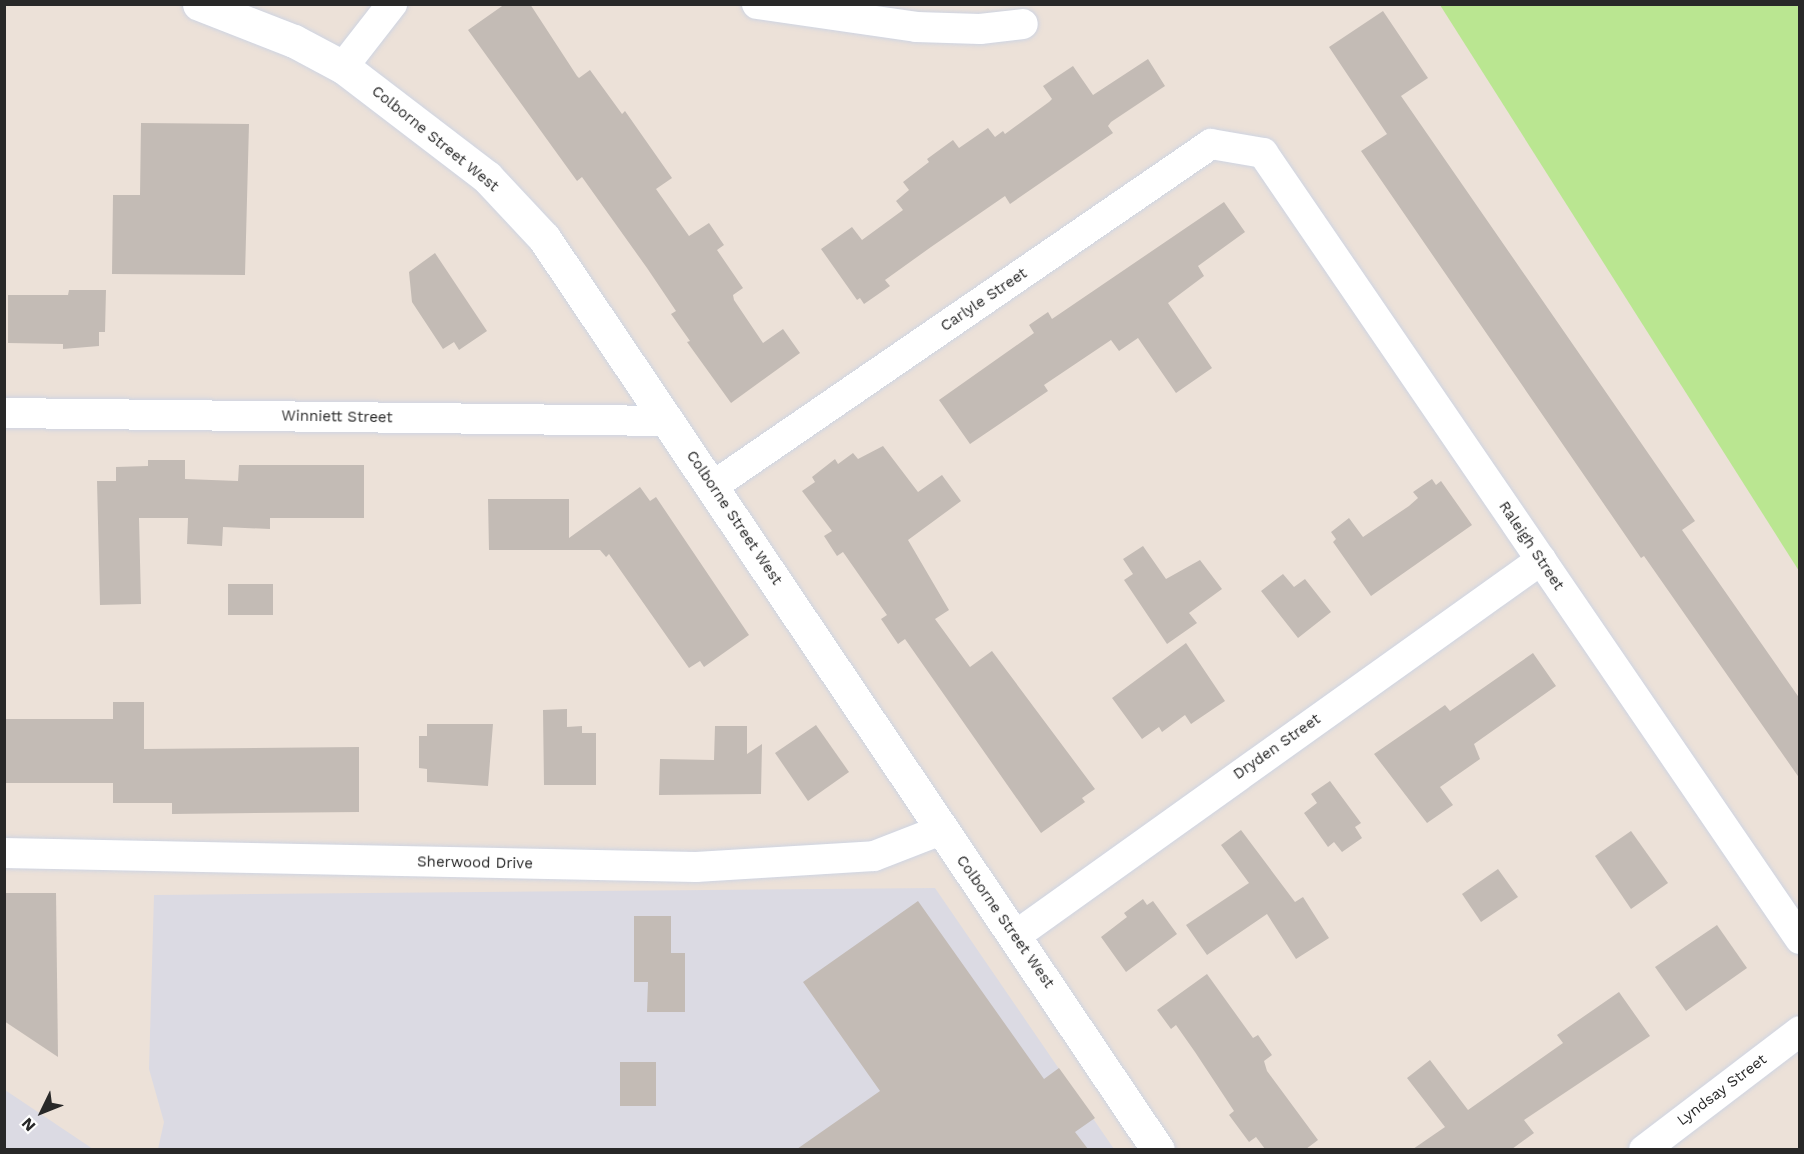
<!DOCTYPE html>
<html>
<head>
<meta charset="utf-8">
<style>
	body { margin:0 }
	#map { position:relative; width:1804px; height:1154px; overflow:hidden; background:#ece1d8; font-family:"Work Sans",sans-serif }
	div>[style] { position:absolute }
	.industrial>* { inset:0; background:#dbdae3 }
	.green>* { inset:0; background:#bae691 }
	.building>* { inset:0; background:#c3bbb5 }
	.roads { filter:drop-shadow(0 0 2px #ced4e2) drop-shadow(0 0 2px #ced4e2) }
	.street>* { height:30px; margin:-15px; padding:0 15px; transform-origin:15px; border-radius:15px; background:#fff }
	.secondary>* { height:33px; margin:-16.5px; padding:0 16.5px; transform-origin:16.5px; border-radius:16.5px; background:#fff }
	span { translate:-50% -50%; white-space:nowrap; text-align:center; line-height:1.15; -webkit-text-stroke:5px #fff; paint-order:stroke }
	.street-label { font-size:15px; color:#282828 }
	.frame { position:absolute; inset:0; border:6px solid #282828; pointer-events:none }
	.north { position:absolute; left:12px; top:1082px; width:60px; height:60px; -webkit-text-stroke:4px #fff; paint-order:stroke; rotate:227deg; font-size:16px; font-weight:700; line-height:24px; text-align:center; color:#282828 }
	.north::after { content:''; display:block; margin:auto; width:21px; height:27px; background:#282828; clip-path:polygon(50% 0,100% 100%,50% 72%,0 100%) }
</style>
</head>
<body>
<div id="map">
	<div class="industrial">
		<i style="clip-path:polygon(935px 888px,1114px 1149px,158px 1149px,164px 1122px,149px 1069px,154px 895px)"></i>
		<i style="clip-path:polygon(5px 1090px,93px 1149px,5px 1149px)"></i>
	</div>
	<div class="green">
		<i style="clip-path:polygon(1440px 5px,1799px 5px,1799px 571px)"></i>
	</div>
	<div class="building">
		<i style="clip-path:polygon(505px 4px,530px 4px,577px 76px,579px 78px,590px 70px,622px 114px,625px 111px,672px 178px,656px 189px,689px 236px,709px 223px,724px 245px,717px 250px,743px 288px,733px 295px,734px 300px,763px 343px,783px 329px,800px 353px,731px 403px,687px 342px,690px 341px,671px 314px,676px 311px,647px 268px,582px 177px,577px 181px,468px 30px)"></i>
		<i style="clip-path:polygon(1383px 11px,1428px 78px,1401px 96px,1695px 521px,1682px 530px,1800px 699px,1800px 779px,1644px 556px,1641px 558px,1361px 151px,1387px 134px,1329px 47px)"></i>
		<i style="clip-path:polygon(1148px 59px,1165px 86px,1111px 122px,1108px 126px,1113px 133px,1010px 204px,1005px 196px,931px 247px,885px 280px,890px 286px,864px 304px,860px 298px,857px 300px,821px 249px,852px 227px,862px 240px,903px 210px,896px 201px,909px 190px,903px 182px,929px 162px,927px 159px,953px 140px,959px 148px,988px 128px,995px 137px,1003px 131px,1005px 134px,1049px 102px,1052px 99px,1043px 86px,1073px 66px,1093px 95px)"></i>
		<i style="clip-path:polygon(141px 123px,249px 124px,245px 275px,112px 274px,113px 195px,140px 195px)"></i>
		<i style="clip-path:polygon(1224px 202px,1245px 232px,1198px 266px,1204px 276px,1168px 303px,1212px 368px,1176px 393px,1138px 338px,1119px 351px,1111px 340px,1044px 385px,1048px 391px,970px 444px,939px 400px,1034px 333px,1029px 325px,1048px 312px,1052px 319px)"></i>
		<i style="clip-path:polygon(435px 253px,487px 331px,459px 350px,454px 342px,443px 349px,412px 302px,409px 272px)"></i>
		<i style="clip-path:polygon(69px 290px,106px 290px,105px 332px,99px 332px,99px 346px,63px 349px,63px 344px,8px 343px,8px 295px,68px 295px)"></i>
		<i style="clip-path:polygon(883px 446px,918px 492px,942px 475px,961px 501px,908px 540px,949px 610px,935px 619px,970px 667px,992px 651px,1095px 789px,1082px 798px,1085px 802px,1041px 833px,905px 639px,898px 644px,881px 619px,887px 615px,843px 552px,837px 556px,824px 536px,832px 531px,802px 491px,815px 482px,812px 477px,835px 459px,838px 464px,853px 453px,858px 459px)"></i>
		<i style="clip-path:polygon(148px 460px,185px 460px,185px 479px,238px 481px,239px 465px,364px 465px,364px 518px,270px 518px,270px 529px,223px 527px,222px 546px,187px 544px,188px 518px,139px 518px,141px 604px,100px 605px,97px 481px,116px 481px,116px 467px,148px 466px)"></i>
		<i style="clip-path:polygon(1432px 479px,1436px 485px,1441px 481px,1472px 525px,1371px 596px,1333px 542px,1336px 539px,1331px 532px,1349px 518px,1363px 537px,1409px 506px,1418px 498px,1413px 492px)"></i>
		<i style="clip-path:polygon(640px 487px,650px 501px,656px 497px,749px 635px,704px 667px,700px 661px,689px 668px,609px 554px,606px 557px,600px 550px,489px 550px,488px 499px,569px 499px,569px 538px)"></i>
		<i style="clip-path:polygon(1143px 546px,1166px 579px,1200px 560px,1222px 589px,1189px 613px,1197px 623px,1167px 644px,1124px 580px,1133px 574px,1123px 559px)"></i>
		<i style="clip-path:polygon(1283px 574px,1294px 587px,1305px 579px,1331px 612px,1298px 638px,1261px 591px)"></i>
		<i style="clip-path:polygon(228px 584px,273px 584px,273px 615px,228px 615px)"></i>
		<i style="clip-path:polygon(1186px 643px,1225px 701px,1191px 724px,1185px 715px,1162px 732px,1159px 727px,1142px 739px,1112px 698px)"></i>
		<i style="clip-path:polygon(1533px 653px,1556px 686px,1474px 744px,1480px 759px,1440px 787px,1453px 805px,1427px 823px,1374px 754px,1445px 705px,1450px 711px)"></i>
		<i style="clip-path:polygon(113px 702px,144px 702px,144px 749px,359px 747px,359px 812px,172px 814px,172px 803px,113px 803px,113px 783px,4px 783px,4px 719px,113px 719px)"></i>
		<i style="clip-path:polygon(567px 709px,567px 727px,582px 726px,582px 733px,596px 733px,596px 785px,544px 785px,543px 710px)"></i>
		<i style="clip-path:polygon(427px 724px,493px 724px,488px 786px,427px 782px,427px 769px,419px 768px,419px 736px,427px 736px)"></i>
		<i style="clip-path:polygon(816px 725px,849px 772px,808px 801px,775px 753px)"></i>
		<i style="clip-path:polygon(715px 726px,747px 726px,747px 754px,762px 744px,761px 794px,659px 795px,660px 759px,714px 760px)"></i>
		<i style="clip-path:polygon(1330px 781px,1361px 823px,1355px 827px,1362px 838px,1342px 852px,1334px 842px,1328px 847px,1304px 813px,1317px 803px,1311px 794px)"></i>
		<i style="clip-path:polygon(1241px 830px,1295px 902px,1303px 897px,1329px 938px,1296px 959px,1267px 914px,1207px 955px,1186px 925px,1249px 883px,1221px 845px)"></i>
		<i style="clip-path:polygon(1631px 831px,1668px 883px,1631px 909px,1595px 856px)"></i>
		<i style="clip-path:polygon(1498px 869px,1518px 897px,1481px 922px,1462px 894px)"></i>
		<i style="clip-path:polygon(4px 893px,56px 893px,58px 1057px,4px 1021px)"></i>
		<i style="clip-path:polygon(1143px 899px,1147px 905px,1153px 901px,1177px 934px,1126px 972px,1101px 937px,1127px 917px,1124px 913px)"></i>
		<i style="clip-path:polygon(918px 901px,1044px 1079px,1059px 1068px,1095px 1118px,1075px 1132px,1088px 1149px,797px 1149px,880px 1091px,803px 982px)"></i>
		<i style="clip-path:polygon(634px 916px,671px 916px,671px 953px,685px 953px,685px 1012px,647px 1012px,648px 982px,634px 982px)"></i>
		<i style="clip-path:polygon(1717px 925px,1747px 968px,1686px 1011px,1655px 967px)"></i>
		<i style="clip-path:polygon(1207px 974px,1253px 1038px,1258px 1035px,1272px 1055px,1264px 1061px,1267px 1071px,1318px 1140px,1306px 1149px,1265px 1149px,1256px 1137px,1249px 1142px,1229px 1115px,1234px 1111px,1195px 1052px,1176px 1025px,1171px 1029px,1157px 1010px)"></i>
		<i style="clip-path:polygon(1619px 992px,1650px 1036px,1524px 1120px,1534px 1133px,1512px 1149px,1413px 1149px,1445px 1127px,1407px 1078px,1430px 1060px,1468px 1110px,1563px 1043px,1557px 1035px)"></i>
		<i style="clip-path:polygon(620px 1062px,656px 1062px,656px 1106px,620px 1106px)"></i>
	</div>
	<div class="roads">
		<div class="street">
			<i style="left:757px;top:4px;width:161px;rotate:8.2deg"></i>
			<i style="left:916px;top:27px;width:64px;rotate:1.8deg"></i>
			<i style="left:980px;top:29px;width:43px;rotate:-6.6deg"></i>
			<i style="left:343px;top:67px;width:80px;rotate:-52.1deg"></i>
			<i style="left:4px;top:413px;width:665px;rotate:0.69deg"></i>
			<i style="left:713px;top:486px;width:604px;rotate:-34.48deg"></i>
			<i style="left:1211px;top:144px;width:53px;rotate:9.8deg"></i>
			<i style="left:1263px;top:153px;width:952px;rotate:55.66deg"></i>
			<i style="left:4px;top:853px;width:692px;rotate:1.16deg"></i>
			<i style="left:696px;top:867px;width:178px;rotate:-3.5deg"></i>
			<i style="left:874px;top:856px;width:72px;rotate:-21.2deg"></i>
			<i style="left:1015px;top:936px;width:647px;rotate:-35.56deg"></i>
			<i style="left:1644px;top:1150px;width:196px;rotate:-37.3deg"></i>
		</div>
		<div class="secondary">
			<i style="left:199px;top:4px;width:102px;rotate:21.3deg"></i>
			<i style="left:294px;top:41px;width:55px;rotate:28deg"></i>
			<i style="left:343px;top:67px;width:181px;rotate:37.4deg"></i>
			<i style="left:487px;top:177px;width:83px;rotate:46.9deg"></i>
			<i style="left:544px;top:238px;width:1099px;rotate:56.05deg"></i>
		</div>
	</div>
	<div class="street-label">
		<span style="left:435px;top:139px;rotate:39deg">Colborne Street West</span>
		<span style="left:984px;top:300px;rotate:-34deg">Carlyle Street</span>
		<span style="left:337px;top:417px;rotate:1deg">Winniett Street</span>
		<span style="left:734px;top:518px;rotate:56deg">Colborne Street West</span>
		<span style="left:1531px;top:546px;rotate:56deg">Raleigh Street</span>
		<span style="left:1277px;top:747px;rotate:-35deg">Dryden Street</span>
		<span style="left:475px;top:863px;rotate:1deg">Sherwood Drive</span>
		<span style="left:1005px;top:922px;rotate:55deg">Colborne Street West</span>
		<span style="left:1722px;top:1090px;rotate:-37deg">Lyndsay Street</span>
	</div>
	<div class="frame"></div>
	<div class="north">N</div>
</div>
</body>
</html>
